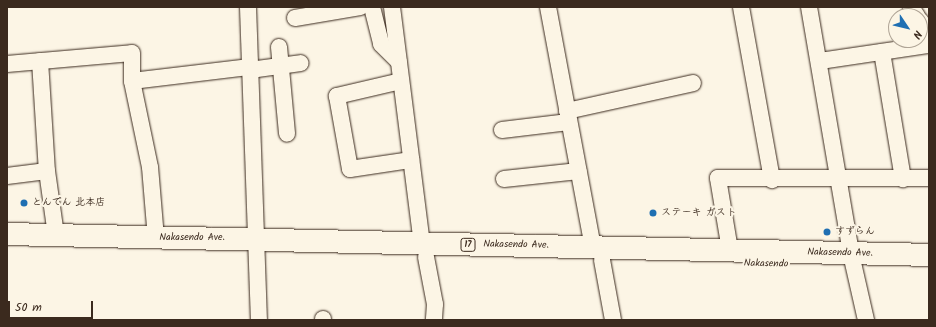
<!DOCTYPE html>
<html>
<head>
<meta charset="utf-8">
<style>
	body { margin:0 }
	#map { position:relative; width:936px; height:327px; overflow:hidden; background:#fcf5e5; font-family:Kalam,"Klee One",sans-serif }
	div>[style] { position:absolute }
	.roads { filter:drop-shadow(0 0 1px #3b2a1e) drop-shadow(0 0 1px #3b2a1e) }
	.minor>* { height:16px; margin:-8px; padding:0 8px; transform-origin:8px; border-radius:8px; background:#fcf5e5 }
	.highway>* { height:22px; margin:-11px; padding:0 11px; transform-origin:11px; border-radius:11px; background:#fcf5e5 }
	.dots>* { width:11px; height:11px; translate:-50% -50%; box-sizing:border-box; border:2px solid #fcf5e5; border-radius:50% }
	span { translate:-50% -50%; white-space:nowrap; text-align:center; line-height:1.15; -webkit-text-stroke:4px #fcf5e5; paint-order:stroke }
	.shield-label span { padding:1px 3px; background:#fcf5e5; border:1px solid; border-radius:3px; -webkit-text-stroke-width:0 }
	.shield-label { font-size:9px; color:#3b2a1e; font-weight:700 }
	.poi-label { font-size:10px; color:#3b2a1e; font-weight:700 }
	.left { translate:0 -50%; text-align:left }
	.street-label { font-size:10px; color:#3b2a1e }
	.frame { position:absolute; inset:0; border:8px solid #3b2a1e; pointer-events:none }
	.north { position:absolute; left:888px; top:8px; width:40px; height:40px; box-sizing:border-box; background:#fcf5e5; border:1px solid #afa495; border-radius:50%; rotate:125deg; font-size:11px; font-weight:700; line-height:16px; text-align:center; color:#3b2a1e }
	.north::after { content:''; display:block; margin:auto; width:14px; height:18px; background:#1f6fb2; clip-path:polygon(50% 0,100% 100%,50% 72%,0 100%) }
	.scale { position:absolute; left:8px; top:301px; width:85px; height:18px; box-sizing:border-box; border:2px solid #3b2a1e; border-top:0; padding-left:5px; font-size:12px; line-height:14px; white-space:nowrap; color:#3b2a1e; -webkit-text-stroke:3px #fcf5e5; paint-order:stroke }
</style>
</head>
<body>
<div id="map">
	<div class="roads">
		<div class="minor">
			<i style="left:248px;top:7px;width:313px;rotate:88deg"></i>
			<i style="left:372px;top:7px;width:38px;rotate:76deg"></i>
			<i style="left:381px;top:44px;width:25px;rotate:45deg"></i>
			<i style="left:392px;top:7px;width:239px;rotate:82.8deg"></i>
			<i style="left:548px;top:7px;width:244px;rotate:79.4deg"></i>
			<i style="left:741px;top:7px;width:176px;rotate:79.8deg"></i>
			<i style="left:809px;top:7px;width:251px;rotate:80.3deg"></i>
			<i style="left:851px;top:254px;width:68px;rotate:77.2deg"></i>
			<i style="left:911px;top:7px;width:11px;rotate:56deg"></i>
			<i style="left:295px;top:18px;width:66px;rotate:-9.6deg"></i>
			<i style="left:920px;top:20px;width:17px;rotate:57deg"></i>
			<i style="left:279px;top:47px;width:87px;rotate:84.7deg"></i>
			<i style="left:882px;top:52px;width:129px;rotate:80.6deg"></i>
			<i style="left:40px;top:61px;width:110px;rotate:86.4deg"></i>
			<i style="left:47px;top:171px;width:65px;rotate:82deg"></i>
			<i style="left:820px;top:61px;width:110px;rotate:-8.4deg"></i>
			<i style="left:7px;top:64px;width:125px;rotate:-5deg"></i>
			<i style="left:132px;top:53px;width:28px;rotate:90deg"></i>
			<i style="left:132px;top:81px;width:88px;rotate:78.2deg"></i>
			<i style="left:150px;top:167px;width:71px;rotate:85.2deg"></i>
			<i style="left:250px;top:70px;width:51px;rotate:-7.8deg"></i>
			<i style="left:132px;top:81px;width:119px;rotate:-6.8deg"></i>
			<i style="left:401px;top:81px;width:66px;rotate:166.8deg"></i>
			<i style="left:337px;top:96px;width:74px;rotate:79.9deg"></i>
			<i style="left:350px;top:169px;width:62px;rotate:-8.4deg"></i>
			<i style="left:567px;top:111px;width:129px;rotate:-12.5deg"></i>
			<i style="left:502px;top:130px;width:67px;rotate:-6.8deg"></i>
			<i style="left:7px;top:176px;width:40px;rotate:-7.1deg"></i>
			<i style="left:504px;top:179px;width:75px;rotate:-6.1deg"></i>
			<i style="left:730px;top:250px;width:73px;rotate:-99.5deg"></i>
			<i style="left:718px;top:178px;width:211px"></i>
			<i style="left:426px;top:257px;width:48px;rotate:79.2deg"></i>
			<i style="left:435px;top:304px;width:16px;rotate:94deg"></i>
			<i style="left:602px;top:260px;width:61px;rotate:79.6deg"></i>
			<i style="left:323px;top:319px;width:1px;rotate:90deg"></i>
		</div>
		<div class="highway">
			<i style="left:7px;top:234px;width:922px;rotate:1.3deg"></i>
		</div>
	</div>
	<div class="dots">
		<i style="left:24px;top:203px;background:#1f6fb2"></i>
		<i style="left:653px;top:213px;background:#1f6fb2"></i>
		<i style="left:827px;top:232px;background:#1f6fb2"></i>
	</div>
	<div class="shield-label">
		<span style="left:468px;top:245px">17</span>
	</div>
	<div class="poi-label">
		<span class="left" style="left:32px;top:203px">とんでん 北本店</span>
		<span class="left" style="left:661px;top:213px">ステーキ ガスト</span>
		<span class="left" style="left:835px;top:232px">すずらん</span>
	</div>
	<div class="street-label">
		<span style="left:192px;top:238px">Nakasendo Ave.</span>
		<span style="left:516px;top:245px;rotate:1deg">Nakasendo Ave.</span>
		<span style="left:840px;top:253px;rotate:1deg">Nakasendo Ave.</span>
		<span style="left:766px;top:264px;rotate:1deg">Nakasendo</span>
	</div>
	<div class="frame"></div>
	<div class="north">N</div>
	<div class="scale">50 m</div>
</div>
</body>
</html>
